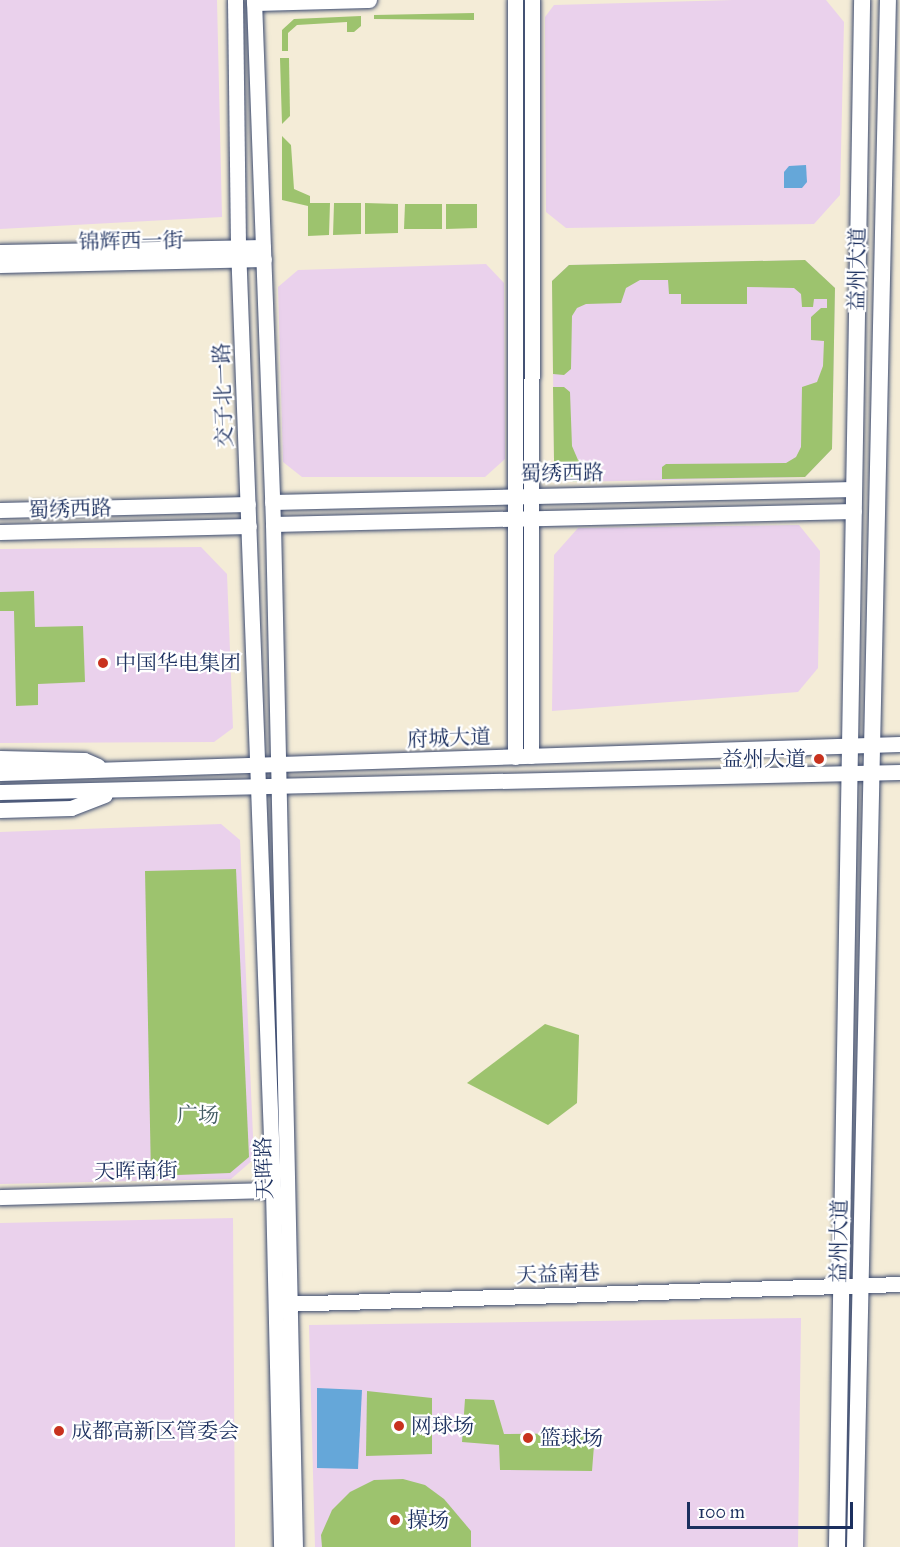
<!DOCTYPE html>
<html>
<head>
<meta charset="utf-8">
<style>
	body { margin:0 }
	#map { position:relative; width:900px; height:1547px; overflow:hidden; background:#f4ecd7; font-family:"IM FELL Great Primer","Noto Serif SC",serif }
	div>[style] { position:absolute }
	.built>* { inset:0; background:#ead1ec }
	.green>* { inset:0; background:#9dc36e }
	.water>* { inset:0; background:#65a7d9 }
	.roads { filter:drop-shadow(0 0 2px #3c4b70) drop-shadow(0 0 2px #3c4b70) }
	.secondary>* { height:15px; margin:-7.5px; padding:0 7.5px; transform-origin:7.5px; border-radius:7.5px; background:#fff }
	.primary>* { height:16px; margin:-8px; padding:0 8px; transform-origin:8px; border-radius:8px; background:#fff }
	.dots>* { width:16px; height:16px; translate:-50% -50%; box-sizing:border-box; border:3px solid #fff; border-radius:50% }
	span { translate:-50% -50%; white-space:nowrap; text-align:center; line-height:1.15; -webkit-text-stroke:4.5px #fff; paint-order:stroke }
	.street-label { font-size:21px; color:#1b2f5e }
	.poi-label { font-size:21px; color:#1b2f5e }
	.left { translate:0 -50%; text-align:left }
	.right { translate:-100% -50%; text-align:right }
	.park-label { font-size:21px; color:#425b63 }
	.scale { position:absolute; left:687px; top:1502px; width:166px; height:27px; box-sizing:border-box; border:3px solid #1b2f5e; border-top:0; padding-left:8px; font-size:18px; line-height:21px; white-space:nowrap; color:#1b2f5e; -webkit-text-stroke:4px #fff; paint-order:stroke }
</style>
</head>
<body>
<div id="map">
	<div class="built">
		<i style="clip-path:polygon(0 0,217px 0,222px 217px,0 229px)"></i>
		<i style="clip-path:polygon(733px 0,826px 0,844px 22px,840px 195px,814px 224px,566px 228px,546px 212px,545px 17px,554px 5px)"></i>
		<i style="clip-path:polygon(805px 260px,835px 288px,832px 449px,805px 477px,573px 482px,554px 461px,552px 281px,569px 265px)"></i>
		<i style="clip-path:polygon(486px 264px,504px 283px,505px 459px,485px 477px,302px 477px,283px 462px,278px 287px,298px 270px)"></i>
		<i style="clip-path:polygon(799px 525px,820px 551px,818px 668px,798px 692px,552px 711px,554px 555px,578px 528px)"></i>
		<i style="clip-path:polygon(201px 547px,227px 574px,233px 728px,214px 742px,0 743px,0 549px)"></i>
		<i style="clip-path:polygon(221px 824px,240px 840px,254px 1159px,231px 1179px,0 1184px,0 832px)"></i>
		<i style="clip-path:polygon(233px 1218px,235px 1547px,0 1547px,0 1223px)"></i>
		<i style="clip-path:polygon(801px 1318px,798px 1547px,315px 1547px,309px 1325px)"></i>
	</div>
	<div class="green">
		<i style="clip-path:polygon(474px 13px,474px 20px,374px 19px,374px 15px)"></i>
		<i style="clip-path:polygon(361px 16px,361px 26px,354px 32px,347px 32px,347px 22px,297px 25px,288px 33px,288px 51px,282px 51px,282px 30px,294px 19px)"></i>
		<i style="clip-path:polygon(280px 58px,289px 58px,290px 116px,282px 124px)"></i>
		<i style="clip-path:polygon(282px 136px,291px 145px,294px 189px,310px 196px,310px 203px,330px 203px,329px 235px,308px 236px,308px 206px,282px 200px)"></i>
		<i style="clip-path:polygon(334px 203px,361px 203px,361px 234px,333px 235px)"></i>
		<i style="clip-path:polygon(365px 203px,398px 204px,398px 233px,365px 234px)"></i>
		<i style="clip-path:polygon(405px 204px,442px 204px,442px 229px,404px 229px)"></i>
		<i style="clip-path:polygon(446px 204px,477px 204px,477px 228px,446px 229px)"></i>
		<i style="clip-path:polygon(805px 260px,835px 288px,832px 449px,805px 477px,662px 479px,662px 467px,666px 464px,786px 463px,796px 457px,801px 447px,802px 387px,817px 382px,823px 366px,824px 341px,811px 340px,811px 317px,821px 308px,827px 308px,827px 299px,814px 299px,813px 307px,802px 307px,801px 294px,794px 288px,747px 287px,747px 304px,681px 304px,681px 294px,669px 294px,668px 280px,640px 280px,626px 288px,621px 303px,586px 304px,577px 308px,572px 316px,571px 369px,564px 375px,553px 374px,552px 281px,569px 265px)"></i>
		<i style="clip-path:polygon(553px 387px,564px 387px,570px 392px,572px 446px,578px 460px,598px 466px,597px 481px,573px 482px,554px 461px)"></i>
		<i style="clip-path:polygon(34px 591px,35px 627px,83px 626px,85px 682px,38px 684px,38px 705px,16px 706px,14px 611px,0 611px,0 592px)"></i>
		<i style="clip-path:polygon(236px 869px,249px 1157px,230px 1173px,151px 1176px,145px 871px)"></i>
		<i style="clip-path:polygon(545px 1024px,579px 1035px,577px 1103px,548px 1125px,467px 1083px)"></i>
		<i style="clip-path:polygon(367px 1391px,432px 1398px,432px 1454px,366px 1456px)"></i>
		<i style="clip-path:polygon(465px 1399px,494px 1400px,504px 1434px,595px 1433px,592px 1471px,500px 1470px,499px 1445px,462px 1442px)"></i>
		<i style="clip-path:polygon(403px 1479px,425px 1485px,444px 1499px,471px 1531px,471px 1547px,322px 1547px,321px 1535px,332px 1510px,350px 1492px,374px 1480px)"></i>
	</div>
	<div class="water">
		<i style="clip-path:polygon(806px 165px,807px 182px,802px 188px,784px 188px,784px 172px,789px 166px)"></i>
		<i style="clip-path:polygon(317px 1388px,362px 1390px,358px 1469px,317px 1468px)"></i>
	</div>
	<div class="roads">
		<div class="secondary">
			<i style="left:235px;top:0;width:246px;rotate:89.3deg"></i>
			<i style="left:238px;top:246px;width:945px;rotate:87.88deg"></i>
			<i style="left:273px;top:1190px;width:357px;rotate:88.7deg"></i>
			<i style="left:254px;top:0;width:524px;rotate:87.92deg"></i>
			<i style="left:273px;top:524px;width:1023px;rotate:88.77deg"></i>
			<i style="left:515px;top:0;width:757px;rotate:90deg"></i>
			<i style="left:254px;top:3px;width:115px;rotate:-1.5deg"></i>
			<i style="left:0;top:252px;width:263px;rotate:-1.1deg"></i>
			<i style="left:0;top:265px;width:264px;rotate:-1.3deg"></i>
			<i style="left:272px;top:502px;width:582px;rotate:-1.28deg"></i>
			<i style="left:0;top:510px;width:248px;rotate:-1.4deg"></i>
			<i style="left:273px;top:524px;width:581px;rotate:-1.28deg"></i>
			<i style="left:0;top:532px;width:249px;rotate:-1.4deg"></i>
			<i style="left:531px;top:756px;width:756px;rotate:-89.92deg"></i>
			<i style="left:0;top:758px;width:84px;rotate:1.4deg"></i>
			<i style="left:84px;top:760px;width:15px;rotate:23deg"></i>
			<i style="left:0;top:773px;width:900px;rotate:-1.85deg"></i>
			<i style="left:0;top:792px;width:900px;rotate:-1.27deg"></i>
			<i style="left:0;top:810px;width:71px;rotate:-1.6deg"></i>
			<i style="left:71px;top:808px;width:36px;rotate:-21deg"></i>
			<i style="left:0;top:1197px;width:273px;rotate:-1.5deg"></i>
			<i style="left:282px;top:1304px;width:618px;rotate:-1.85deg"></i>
		</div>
		<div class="primary">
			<i style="left:837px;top:1547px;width:1547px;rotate:-89.07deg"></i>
			<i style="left:855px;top:1547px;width:1547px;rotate:-88.78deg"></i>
		</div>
	</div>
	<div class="dots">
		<i style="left:103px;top:663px;background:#c8321e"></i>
		<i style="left:819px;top:759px;background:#c8321e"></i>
		<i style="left:399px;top:1426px;background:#c8321e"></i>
		<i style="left:59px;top:1431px;background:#c8321e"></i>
		<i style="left:528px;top:1438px;background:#c8321e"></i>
		<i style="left:395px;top:1520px;background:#c8321e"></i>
	</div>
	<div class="street-label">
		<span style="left:131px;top:241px;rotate:-1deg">锦辉西一街</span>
		<span style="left:857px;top:269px;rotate:-89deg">益州大道</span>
		<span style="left:223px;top:395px;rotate:-92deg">交子北一路</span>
		<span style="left:562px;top:473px;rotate:-1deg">蜀绣西路</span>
		<span style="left:70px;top:509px;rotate:-2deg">蜀绣西路</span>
		<span style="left:449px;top:738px;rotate:-2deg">府城大道</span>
		<span style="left:264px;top:1168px;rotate:-92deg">天晖路</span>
		<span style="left:136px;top:1171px;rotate:-1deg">天晖南街</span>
		<span style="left:839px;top:1241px;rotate:-89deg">益州大道</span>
		<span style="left:558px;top:1274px;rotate:-2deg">天益南巷</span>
	</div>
	<div class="poi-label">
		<span class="left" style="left:115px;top:663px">中国华电集团</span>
		<span class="right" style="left:806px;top:759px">益州大道</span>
		<span class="left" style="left:411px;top:1426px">网球场</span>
		<span class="left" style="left:71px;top:1431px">成都高新区管委会</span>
		<span class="left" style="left:540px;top:1438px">篮球场</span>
		<span class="left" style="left:407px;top:1520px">操场</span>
	</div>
	<div class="park-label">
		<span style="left:198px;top:1115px">广场</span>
	</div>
	<div class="scale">100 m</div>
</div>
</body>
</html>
